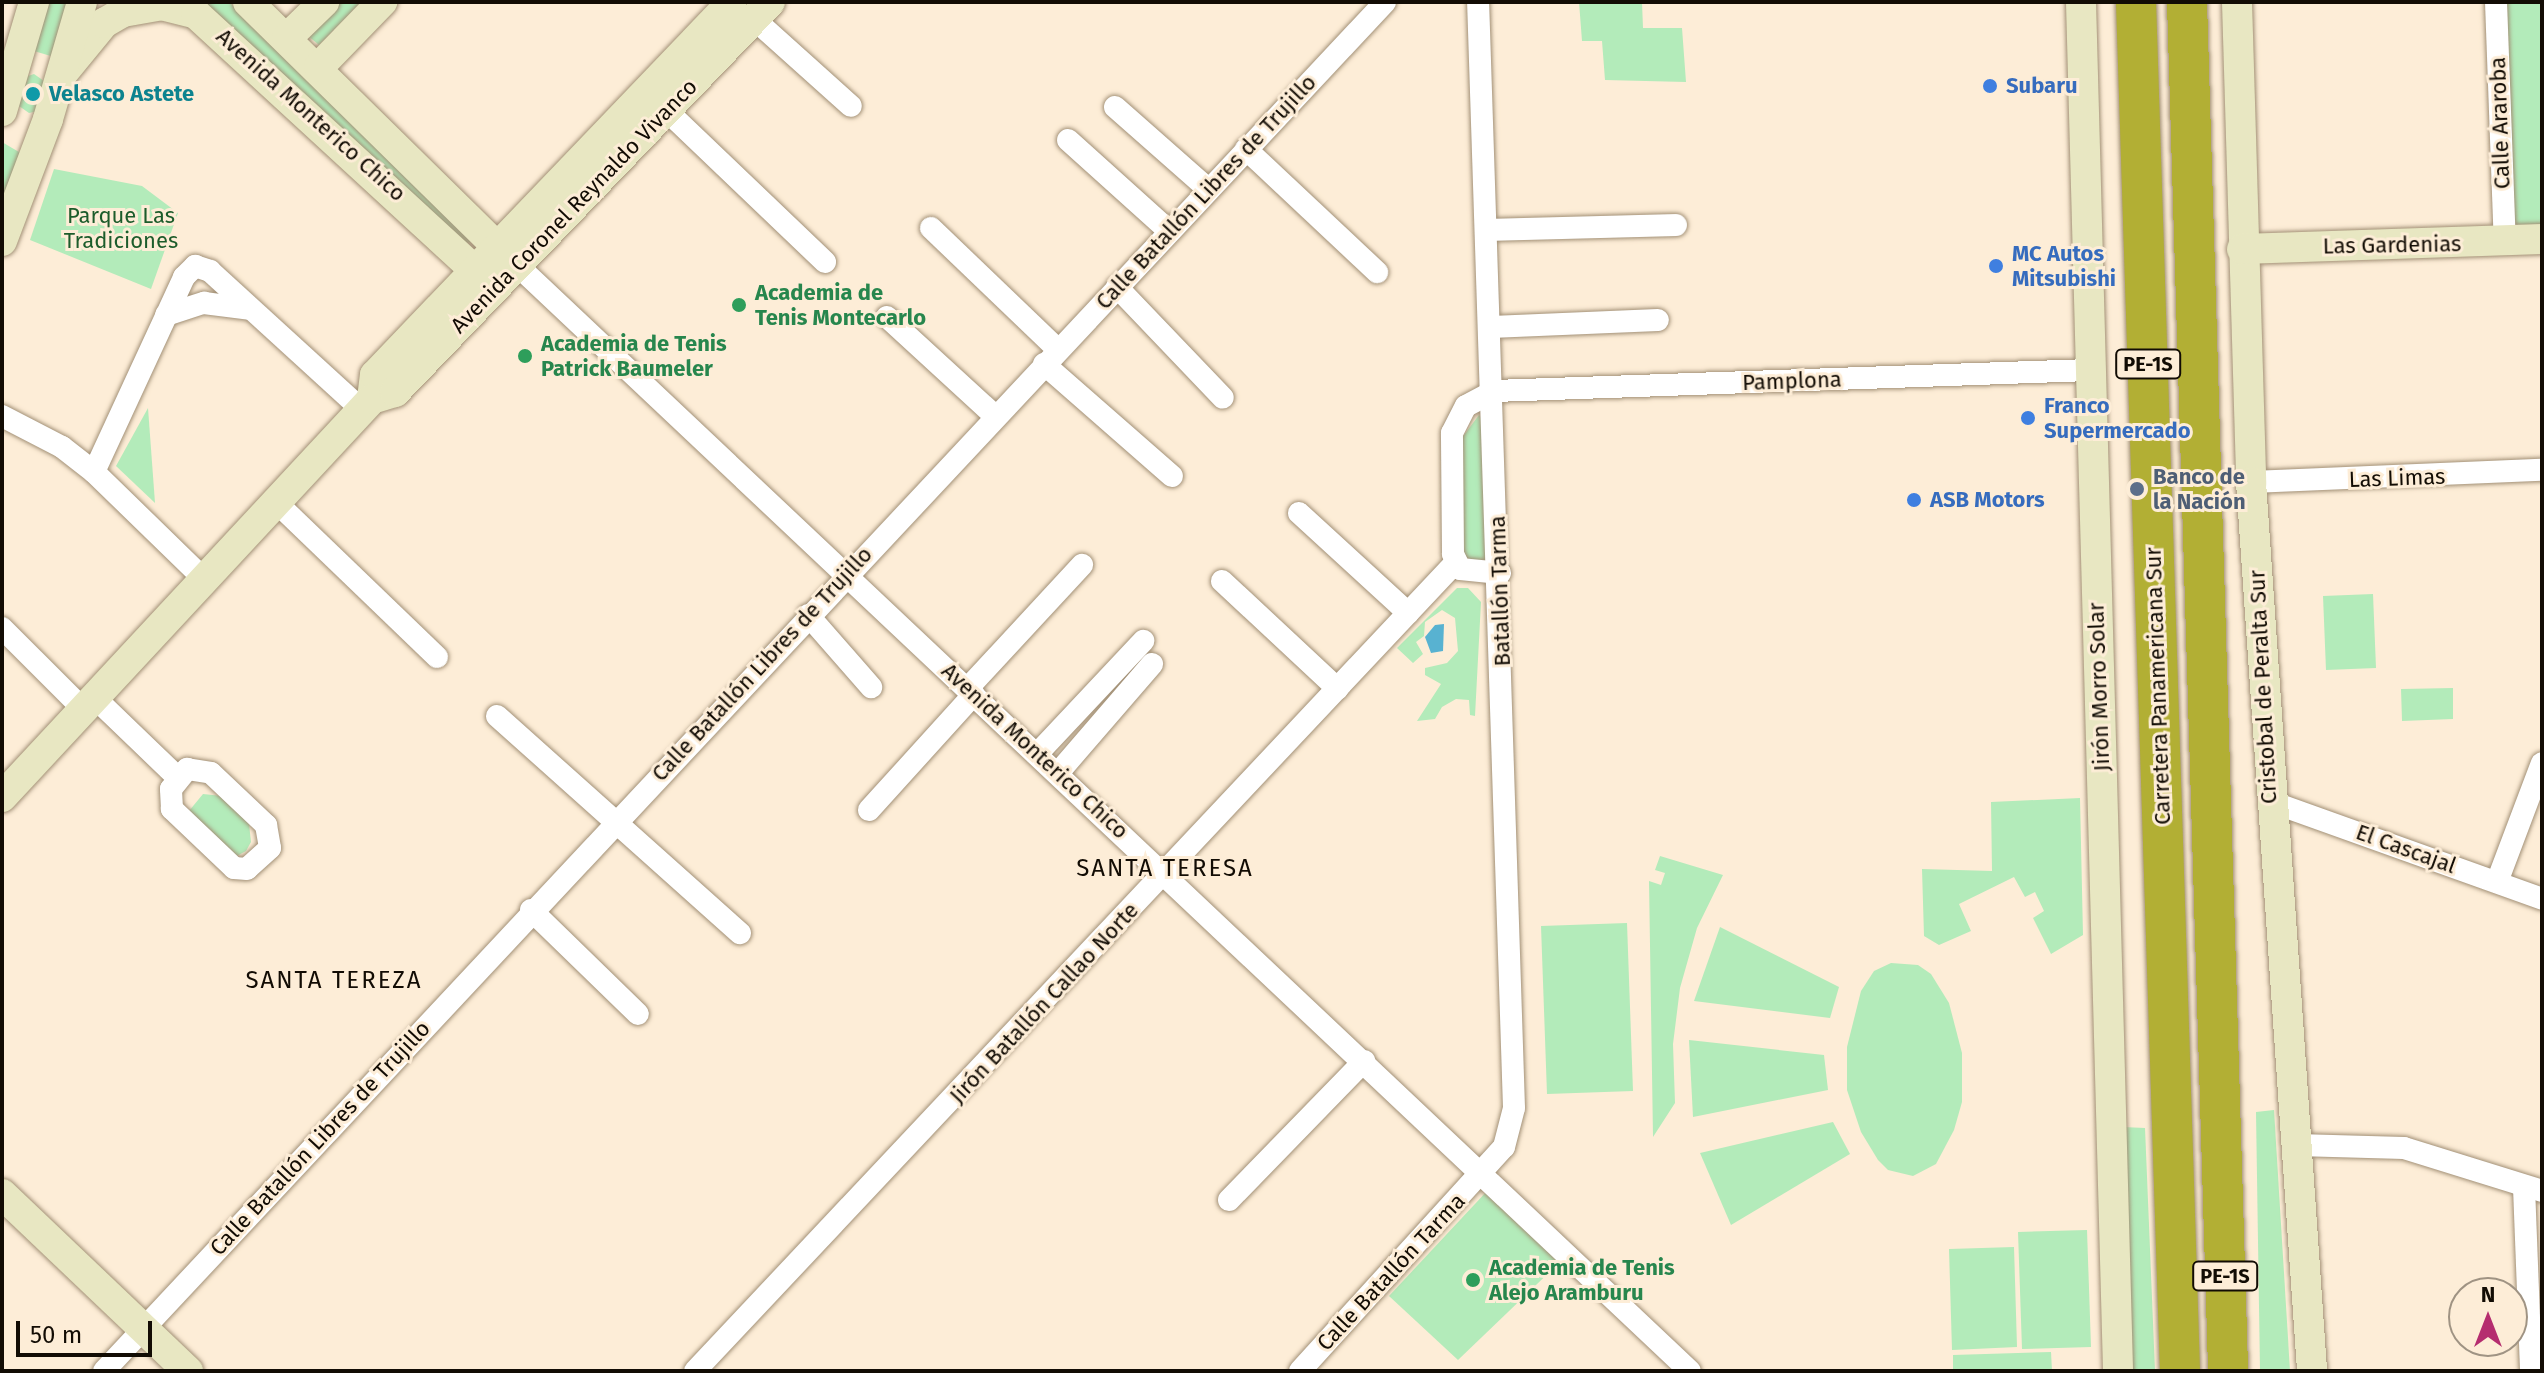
<!DOCTYPE html>
<html>
<head>
<meta charset="utf-8">
<style>
	body { margin:0 }
	#map { position:relative; width:2544px; height:1373px; overflow:hidden; background:#fdedd7; font-family:"Fira Sans",sans-serif }
	div>[style] { position:absolute }
	.green>* { inset:0; background:#b3ebba }
	.water>* { inset:0; background:#58b2d1 }
	.roads { filter:drop-shadow(0 0 2px #a29076) drop-shadow(0 0 2px #a29076) }
	.street>* { height:22px; margin:-11px; padding:0 11px; transform-origin:11px; border-radius:11px; background:#fff }
	.secondary>* { height:30px; margin:-15px; padding:0 15px; transform-origin:15px; border-radius:15px; background:#e8e7c2 }
	.highway>* { height:40px; margin:-20px; padding:0 20px; transform-origin:20px; border-radius:20px; background:#b2af34 }
	.dots>* { width:22px; height:22px; translate:-50% -50%; box-sizing:border-box; border:4px solid #fdedd7; border-radius:50% }
	span { translate:-50% -50%; white-space:nowrap; text-align:center; line-height:1.15; -webkit-text-stroke:6px #fdedd7; paint-order:stroke }
	.shield-label span { padding:2px 6px; background:#fdedd7; border:2px solid; border-radius:6px; -webkit-text-stroke-width:0 }
	.shield-label { font-size:20px; color:#120c04; font-weight:700 }
	.shop-label { font-size:22px; color:#366cbe; font-weight:700 }
	.left { translate:0 -50%; text-align:left }
	.culture-label { font-size:22px; color:#0d838f; font-weight:700 }
	.street-label { font-size:22px; color:#120c04 }
	.park-label { font-size:22px; color:#1c5c2b }
	.leisure-label { font-size:22px; color:#27864d; font-weight:700 }
	.service-label { font-size:22px; color:#4e5e75; font-weight:700 }
	.neighbourhood-label { font-size:24px; color:#120c04; letter-spacing:2px }
	.frame { position:absolute; inset:0; border:4px solid #120c04; pointer-events:none }
	.north { position:absolute; left:2448px; top:1277px; width:80px; height:80px; box-sizing:border-box; background:#fdedd7; border:2px solid #9f9383; border-radius:50%; rotate:0deg; font-size:22px; font-weight:700; line-height:32px; text-align:center; color:#120c04 }
	.north::after { content:''; display:block; margin:auto; width:28px; height:36px; background:#b52d6f; clip-path:polygon(50% 0,100% 100%,50% 72%,0 100%) }
	.scale { position:absolute; left:16px; top:1321px; width:136px; height:36px; box-sizing:border-box; border:4px solid #120c04; border-top:0; padding-left:10px; font-size:24px; line-height:28px; white-space:nowrap; color:#120c04; -webkit-text-stroke:6px #fdedd7; paint-order:stroke }
</style>
</head>
<body>
<div id="map">
	<div class="green">
		<i style="clip-path:polygon(42px 2px,71px 2px,54px 57px,34px 51px)"></i>
		<i style="clip-path:polygon(189px 2px,229px 2px,476px 231px,476px 241px,461px 244px)"></i>
		<i style="clip-path:polygon(339px 2px,361px 2px,319px 45px,307px 35px)"></i>
		<i style="clip-path:polygon(1579px 2px,1642px 2px,1643px 28px,1682px 28px,1686px 82px,1605px 80px,1602px 41px,1582px 41px)"></i>
		<i style="clip-path:polygon(2505px 2px,2542px 2px,2542px 228px,2513px 231px)"></i>
		<i style="clip-path:polygon(34px 74px,44px 81px,38px 111px,29px 113px,19px 106px,28px 76px)"></i>
		<i style="clip-path:polygon(2px 142px,24px 155px,2px 215px)"></i>
		<i style="clip-path:polygon(54px 169px,142px 186px,178px 213px,151px 289px,30px 240px)"></i>
		<i style="clip-path:polygon(148px 408px,155px 503px,116px 466px)"></i>
		<i style="clip-path:polygon(1479px 415px,1486px 423px,1487px 559px,1479px 562px,1466px 558px,1461px 548px,1461px 439px)"></i>
		<i style="clip-path:polygon(1457px 588px,1468px 588px,1481px 602px,1475px 716px,1470px 715px,1469px 700px,1456px 699px,1442px 707px,1435px 719px,1417px 721px,1441px 684px,1425px 675px,1425px 668px,1447px 663px,1458px 651px,1455px 618px,1442px 610px,1425px 622px,1424px 636px,1416px 642px,1423px 654px,1413px 663px,1397px 648px)"></i>
		<i style="clip-path:polygon(2373px 594px,2376px 668px,2326px 670px,2323px 596px)"></i>
		<i style="clip-path:polygon(2453px 688px,2453px 719px,2402px 721px,2401px 689px)"></i>
		<i style="clip-path:polygon(203px 794px,222px 796px,249px 824px,251px 842px,246px 851px,235px 857px,189px 811px)"></i>
		<i style="clip-path:polygon(2080px 798px,2083px 935px,2051px 954px,2033px 918px,2044px 911px,2035px 892px,2025px 897px,2014px 877px,1959px 904px,1971px 931px,1939px 945px,1924px 936px,1922px 869px,1992px 871px,1991px 802px)"></i>
		<i style="clip-path:polygon(1660px 856px,1723px 875px,1697px 928px,1680px 988px,1673px 1044px,1675px 1103px,1653px 1137px,1649px 881px,1661px 885px,1665px 873px,1655px 870px)"></i>
		<i style="clip-path:polygon(1627px 923px,1633px 1091px,1547px 1094px,1541px 926px)"></i>
		<i style="clip-path:polygon(1720px 927px,1839px 987px,1830px 1018px,1694px 1001px)"></i>
		<i style="clip-path:polygon(1891px 963px,1918px 965px,1931px 974px,1949px 1003px,1962px 1053px,1962px 1102px,1954px 1130px,1936px 1164px,1913px 1176px,1888px 1170px,1878px 1160px,1861px 1132px,1847px 1090px,1847px 1047px,1861px 991px,1874px 971px)"></i>
		<i style="clip-path:polygon(1689px 1040px,1824px 1055px,1828px 1090px,1693px 1117px)"></i>
		<i style="clip-path:polygon(2274px 1110px,2290px 1371px,2260px 1371px,2256px 1112px)"></i>
		<i style="clip-path:polygon(1833px 1122px,1850px 1154px,1731px 1225px,1700px 1153px)"></i>
		<i style="clip-path:polygon(2123px 1127px,2145px 1128px,2155px 1371px,2131px 1371px)"></i>
		<i style="clip-path:polygon(1488px 1190px,1559px 1263px,1458px 1360px,1389px 1296px)"></i>
		<i style="clip-path:polygon(2087px 1230px,2091px 1347px,2022px 1349px,2018px 1232px)"></i>
		<i style="clip-path:polygon(2014px 1247px,2017px 1347px,1952px 1350px,1949px 1249px)"></i>
		<i style="clip-path:polygon(2051px 1352px,2052px 1371px,1953px 1371px,1953px 1355px)"></i>
	</div>
	<div class="water">
		<i style="clip-path:polygon(1444px 624px,1443px 651px,1431px 653px,1425px 637px,1435px 625px)"></i>
	</div>
	<div class="roads">
		<div class="street">
			<i style="left:2496px;top:2px;width:241px;rotate:87.9deg"></i>
			<i style="left:754px;top:19px;width:130px;rotate:41.9deg"></i>
			<i style="left:1115px;top:107px;width:124px;rotate:41.4deg"></i>
			<i style="left:666px;top:110px;width:220px;rotate:43.7deg"></i>
			<i style="left:1068px;top:140px;width:136px;rotate:42deg"></i>
			<i style="left:1246px;top:149px;width:180px;rotate:43.2deg"></i>
			<i style="left:931px;top:228px;width:176px;rotate:43.8deg"></i>
			<i style="left:1487px;top:230px;width:189px;rotate:-1.5deg"></i>
			<i style="left:517px;top:265px;width:1612px;rotate:43.32deg"></i>
			<i style="left:1117px;top:287px;width:153px;rotate:46.3deg"></i>
			<i style="left:166px;top:315px;width:40px;rotate:-18deg"></i>
			<i style="left:204px;top:303px;width:46px;rotate:7.4deg"></i>
			<i style="left:887px;top:317px;width:147px;rotate:42.5deg"></i>
			<i style="left:1491px;top:327px;width:167px;rotate:-2.4deg"></i>
			<i style="left:1044px;top:364px;width:170px;rotate:41.2deg"></i>
			<i style="left:2px;top:416px;width:68px;rotate:27.3deg"></i>
			<i style="left:62px;top:447px;width:41px;rotate:38deg"></i>
			<i style="left:94px;top:472px;width:155px;rotate:44.2deg"></i>
			<i style="left:94px;top:472px;width:215px;rotate:-65.2deg"></i>
			<i style="left:184px;top:277px;width:16px;rotate:-45deg"></i>
			<i style="left:195px;top:266px;width:16px;rotate:18deg"></i>
			<i style="left:210px;top:271px;width:206px;rotate:42.4deg"></i>
			<i style="left:2251px;top:482px;width:291px;rotate:-2.4deg"></i>
			<i style="left:277px;top:503px;width:222px;rotate:43.9deg"></i>
			<i style="left:1299px;top:513px;width:148px;rotate:42.5deg"></i>
			<i style="left:1500px;top:573px;width:40px;rotate:-174.3deg"></i>
			<i style="left:1460px;top:569px;width:17px;rotate:-115deg"></i>
			<i style="left:1453px;top:554px;width:121px;rotate:-90.5deg"></i>
			<i style="left:1452px;top:433px;width:30px;rotate:-63deg"></i>
			<i style="left:1466px;top:406px;width:32px;rotate:-28deg"></i>
			<i style="left:1494px;top:391px;width:596px;rotate:-2.02deg"></i>
			<i style="left:1222px;top:581px;width:158px;rotate:43deg"></i>
			<i style="left:808px;top:615px;width:96px;rotate:48.8deg"></i>
			<i style="left:2px;top:628px;width:116px;rotate:45deg"></i>
			<i style="left:968px;top:688px;width:168px;rotate:-47.2deg"></i>
			<i style="left:95px;top:698px;width:114px;rotate:43.9deg"></i>
			<i style="left:497px;top:716px;width:326px;rotate:41.8deg"></i>
			<i style="left:1038px;top:753px;width:154px;rotate:-46.8deg"></i>
			<i style="left:187px;top:769px;width:24px;rotate:9deg"></i>
			<i style="left:211px;top:773px;width:76px;rotate:43.4deg"></i>
			<i style="left:266px;top:825px;width:23px;rotate:80deg"></i>
			<i style="left:270px;top:848px;width:31px;rotate:138deg"></i>
			<i style="left:247px;top:869px;width:13px;rotate:-176deg"></i>
			<i style="left:234px;top:868px;width:86px;rotate:-136.4deg"></i>
			<i style="left:172px;top:809px;width:20px;rotate:-93deg"></i>
			<i style="left:171px;top:789px;width:26px;rotate:-51deg"></i>
			<i style="left:1058px;top:773px;width:144px;rotate:-49.2deg"></i>
			<i style="left:2269px;top:801px;width:290px;rotate:19.7deg"></i>
			<i style="left:869px;top:810px;width:156px;rotate:-47.8deg"></i>
			<i style="left:2497px;top:882px;width:127px;rotate:-69.3deg"></i>
			<i style="left:531px;top:910px;width:149px;rotate:44.2deg"></i>
			<i style="left:2297px;top:1145px;width:107px;rotate:1.6deg"></i>
			<i style="left:2404px;top:1148px;width:145px;rotate:17.3deg"></i>
			<i style="left:2524px;top:1187px;width:184px;rotate:87.8deg"></i>
			<i style="left:1229px;top:1200px;width:194px;rotate:-45.8deg"></i>
			<i style="left:104px;top:1371px;width:1875px;rotate:-46.9deg"></i>
			<i style="left:695px;top:1371px;width:1111px;rotate:-46.75deg"></i>
			<i style="left:1300px;top:1371px;width:303px;rotate:-47.7deg"></i>
			<i style="left:1504px;top:1147px;width:40px;rotate:-75.6deg"></i>
			<i style="left:1514px;top:1108px;width:1107px;rotate:-91.86deg"></i>
		</div>
		<div class="secondary">
			<i style="left:248px;top:2px;width:370px;rotate:44.5deg"></i>
			<i style="left:2081px;top:2px;width:1369px;rotate:88.45deg"></i>
			<i style="left:2237px;top:2px;width:480px;rotate:88.3deg"></i>
			<i style="left:2251px;top:482px;width:891px;rotate:86.07deg"></i>
			<i style="left:287px;top:38px;width:52px;rotate:-44.2deg"></i>
			<i style="left:319px;top:67px;width:91px;rotate:-45.9deg"></i>
			<i style="left:63px;top:73px;width:65px;rotate:-50.6deg"></i>
			<i style="left:104px;top:23px;width:22px;rotate:-30deg"></i>
			<i style="left:123px;top:12px;width:39px;rotate:-10deg"></i>
			<i style="left:161px;top:5px;width:36px;rotate:14deg"></i>
			<i style="left:196px;top:14px;width:379px;rotate:42.6deg"></i>
			<i style="left:475px;top:271px;width:42px;rotate:-8.1deg"></i>
			<i style="left:2px;top:111px;width:114px;rotate:-73.6deg"></i>
			<i style="left:2px;top:241px;width:130px;rotate:-69.3deg"></i>
			<i style="left:48px;top:119px;width:122px;rotate:-73.8deg"></i>
			<i style="left:2242px;top:249px;width:300px;rotate:-1.9deg"></i>
			<i style="left:372px;top:399px;width:24px;rotate:-83deg"></i>
			<i style="left:375px;top:375px;width:516px;rotate:-46.26deg"></i>
			<i style="left:2px;top:797px;width:543px;rotate:-47.09deg"></i>
			<i style="left:372px;top:399px;width:24px;rotate:-17deg"></i>
			<i style="left:395px;top:392px;width:541px;rotate:-46.12deg"></i>
			<i style="left:2px;top:1194px;width:257px;rotate:43.6deg"></i>
		</div>
		<div class="highway">
			<i style="left:2136px;top:2px;width:1370px;rotate:88.16deg"></i>
			<i style="left:2187px;top:2px;width:1370px;rotate:88.28deg"></i>
		</div>
	</div>
	<div class="dots">
		<i style="left:1990px;top:86px;background:#3f7fe0"></i>
		<i style="left:33px;top:94px;background:#0f9aa8"></i>
		<i style="left:1996px;top:266px;background:#3f7fe0"></i>
		<i style="left:739px;top:305px;background:#2e9e5b"></i>
		<i style="left:525px;top:356px;background:#2e9e5b"></i>
		<i style="left:2028px;top:418px;background:#3f7fe0"></i>
		<i style="left:2137px;top:489px;background:#5c6f8a"></i>
		<i style="left:1914px;top:500px;background:#3f7fe0"></i>
		<i style="left:1473px;top:1280px;background:#2e9e5b"></i>
	</div>
	<div class="shield-label">
		<span style="left:2148px;top:364px">PE-1S</span>
		<span style="left:2225px;top:1276px">PE-1S</span>
	</div>
	<div class="shop-label">
		<span class="left" style="left:2006px;top:86px">Subaru</span>
		<span class="left" style="left:2012px;top:266px">MC Autos<br>Mitsubishi</span>
		<span class="left" style="left:2044px;top:418px">Franco<br>Supermercado</span>
		<span class="left" style="left:1930px;top:500px">ASB Motors</span>
	</div>
	<div class="culture-label">
		<span class="left" style="left:49px;top:94px">Velasco Astete</span>
	</div>
	<div class="street-label">
		<span style="left:311px;top:115px;rotate:42deg">Avenida Monterico Chico</span>
		<span style="left:2500px;top:123px;rotate:-92deg">Calle Araroba</span>
		<span style="left:1206px;top:192px;rotate:-47deg">Calle Batallón Libres de Trujillo</span>
		<span style="left:574px;top:206px;rotate:-46deg">Avenida Coronel Reynaldo Vivanco</span>
		<span style="left:2392px;top:245px;rotate:-1deg">Las Gardenias</span>
		<span style="left:1792px;top:381px;rotate:-2deg">Pamplona</span>
		<span style="left:2397px;top:478px;rotate:-2deg">Las Limas</span>
		<span style="left:1500px;top:591px;rotate:-92deg">Batallón Tarma</span>
		<span style="left:762px;top:664px;rotate:-47deg">Calle Batallón Libres de Trujillo</span>
		<span style="left:2158px;top:686px;rotate:-92deg">Carretera Panamericana Sur</span>
		<span style="left:2099px;top:687px;rotate:-92deg">Jirón Morro Solar</span>
		<span style="left:2263px;top:687px;rotate:-93deg">Cristobal de Peralta Sur</span>
		<span style="left:1035px;top:751px;rotate:43deg">Avenida Monterico Chico</span>
		<span style="left:2406px;top:849px;rotate:20deg">El Cascajal</span>
		<span style="left:1044px;top:1003px;rotate:-47deg">Jirón Batallón Callao Norte</span>
		<span style="left:320px;top:1138px;rotate:-47deg">Calle Batallón Libres de Trujillo</span>
		<span style="left:1391px;top:1272px;rotate:-47deg">Calle Batallón Tarma</span>
	</div>
	<div class="park-label">
		<span style="left:121px;top:228px">Parque Las<br>Tradiciones</span>
	</div>
	<div class="leisure-label">
		<span class="left" style="left:755px;top:305px">Academia de<br>Tenis Montecarlo</span>
		<span class="left" style="left:541px;top:356px">Academia de Tenis<br>Patrick Baumeler</span>
		<span class="left" style="left:1489px;top:1280px">Academia de Tenis<br>Alejo Aramburu</span>
	</div>
	<div class="service-label">
		<span class="left" style="left:2153px;top:489px">Banco de<br>la Nación</span>
	</div>
	<div class="neighbourhood-label">
		<span style="left:1165px;top:869px">SANTA TERESA</span>
		<span style="left:334px;top:981px">SANTA TEREZA</span>
	</div>
	<div class="frame"></div>
	<div class="north">N</div>
	<div class="scale">50 m</div>
</div>
</body>
</html>
